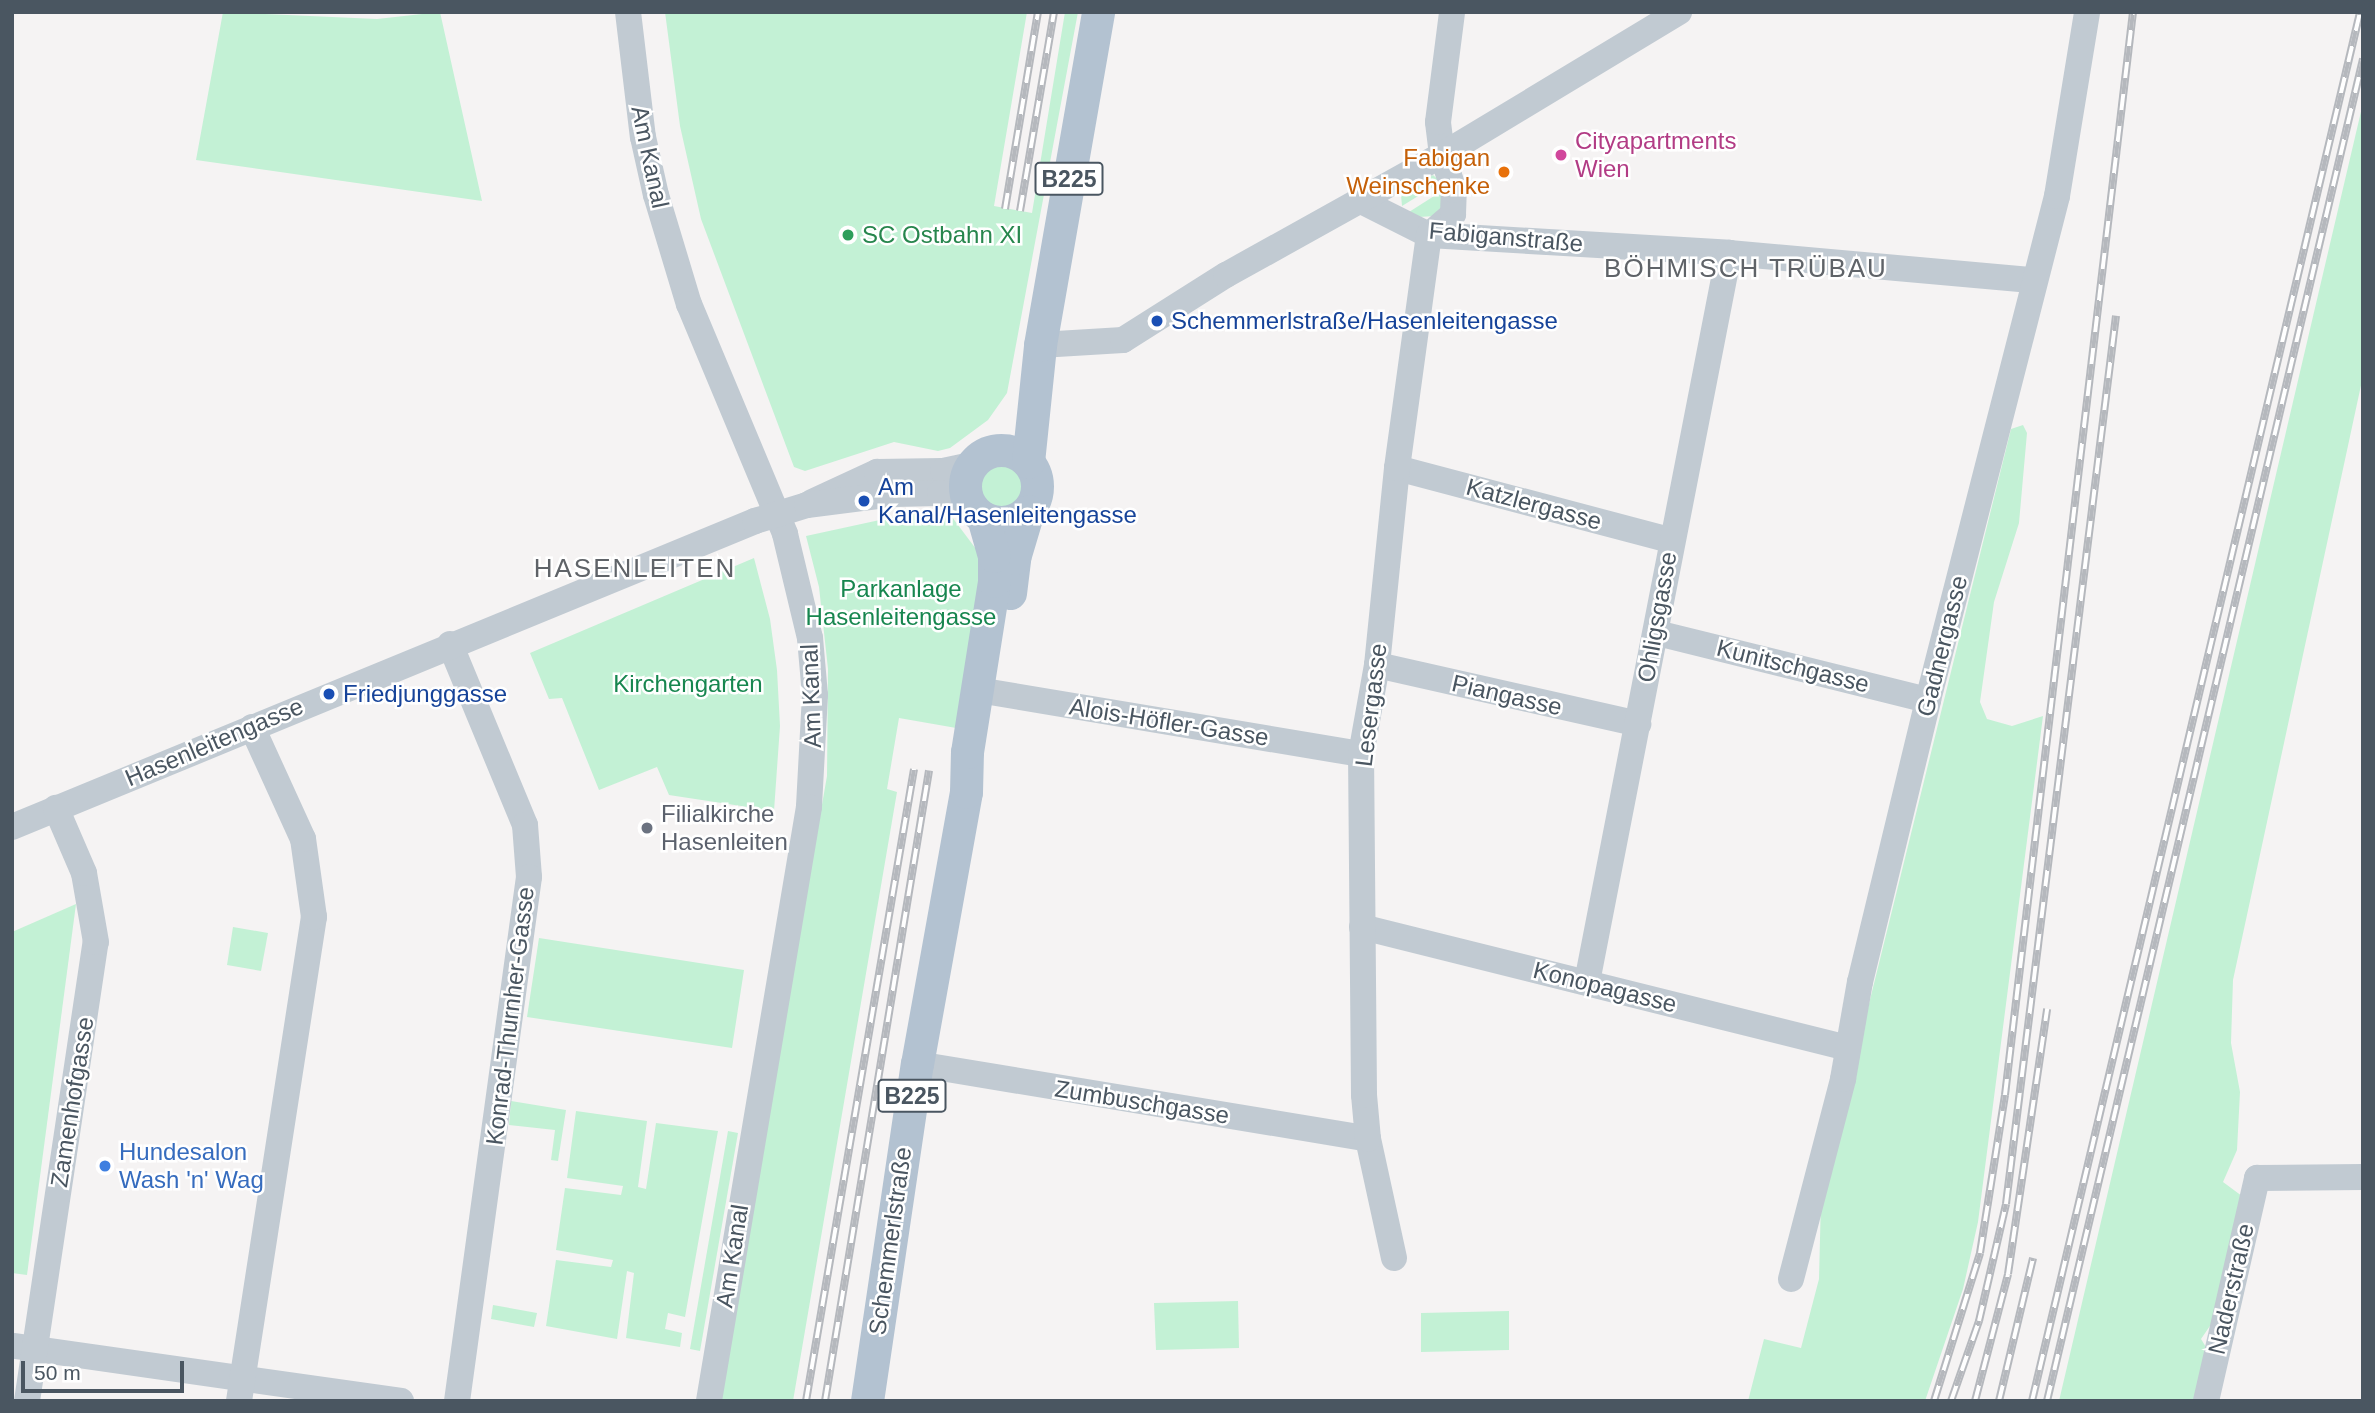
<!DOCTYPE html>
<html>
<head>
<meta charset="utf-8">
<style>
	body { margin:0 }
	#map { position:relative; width:2375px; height:1413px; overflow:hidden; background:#f5f3f3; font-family:Arial,sans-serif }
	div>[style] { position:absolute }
	.green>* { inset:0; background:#c3f1d5 }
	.round { border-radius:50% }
	.minor>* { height:26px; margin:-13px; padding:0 13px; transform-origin:13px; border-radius:13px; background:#c1cad2 }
	.major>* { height:33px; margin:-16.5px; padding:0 16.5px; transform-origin:16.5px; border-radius:16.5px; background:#b3c2d1 }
	.major>.ring { margin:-16.5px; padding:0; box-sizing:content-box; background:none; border:33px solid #b3c2d1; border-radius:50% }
	.rail>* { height:8px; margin-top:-4px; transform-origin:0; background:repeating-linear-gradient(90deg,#fff 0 16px,#b5b8bd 0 32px); box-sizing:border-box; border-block:2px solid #b5b8bd }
	.dots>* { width:19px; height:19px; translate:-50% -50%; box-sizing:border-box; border:4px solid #fff; border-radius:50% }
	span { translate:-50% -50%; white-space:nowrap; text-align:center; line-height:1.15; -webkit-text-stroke:5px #fff; paint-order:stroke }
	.shield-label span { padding:2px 5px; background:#fff; border:2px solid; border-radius:5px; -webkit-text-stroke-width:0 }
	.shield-label { font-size:23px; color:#4a5661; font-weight:700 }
	.hotel-label { font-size:24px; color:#b23c85 }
	.left { translate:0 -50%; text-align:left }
	.street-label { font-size:24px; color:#4a5661 }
	.food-label { font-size:24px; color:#c56008 }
	.right { translate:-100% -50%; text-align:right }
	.leisure-label { font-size:24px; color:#27864d }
	.transit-label { font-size:24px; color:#164399 }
	.park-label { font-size:24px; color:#17864f }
	.worship-label { font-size:24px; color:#5b616d }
	.shop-label { font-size:24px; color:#366cbe }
	.neighbourhood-label { font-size:26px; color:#5f6368; letter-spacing:2px }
	.frame { position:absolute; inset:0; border:14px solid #4a5661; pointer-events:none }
	.scale { position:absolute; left:21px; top:1361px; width:163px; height:32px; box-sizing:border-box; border:4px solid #4a5661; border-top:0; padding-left:9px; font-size:21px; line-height:24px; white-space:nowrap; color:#4a5661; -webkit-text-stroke:5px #fff; paint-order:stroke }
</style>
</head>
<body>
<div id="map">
	<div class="green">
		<i style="clip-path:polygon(223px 12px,377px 19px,440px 12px,482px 201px,196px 160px)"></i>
		<i style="clip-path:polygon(665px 12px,1027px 12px,994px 206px,1032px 213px,1065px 12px,1078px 12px,1007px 393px,988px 420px,950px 448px,938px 451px,894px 442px,805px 471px,794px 467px,701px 219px,680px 126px)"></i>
		<i style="clip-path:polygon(2363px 103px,2363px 376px,2233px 980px,2231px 1043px,2240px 1092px,2237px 1150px,2223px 1182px,2246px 1199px,2214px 1320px,2201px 1339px,2209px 1352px,2196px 1401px,2059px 1401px)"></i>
		<i style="clip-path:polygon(1433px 175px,1441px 182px,1402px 206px,1401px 195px)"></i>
		<i style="clip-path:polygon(1442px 191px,1445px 205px,1436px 216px,1418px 217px,1409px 212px)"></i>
		<i style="clip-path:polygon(2023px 425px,2027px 433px,2019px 523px,1994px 602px,1980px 702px,1987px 719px,2012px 726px,2043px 716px,1978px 1222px,1963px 1289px,1925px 1401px,1748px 1401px,1764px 1339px,1801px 1348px,1819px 1279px,1821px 1198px,2011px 429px)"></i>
		<i class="round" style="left:977px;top:463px;width:48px;height:48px"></i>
		<i style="clip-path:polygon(912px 513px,949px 513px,985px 561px,962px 729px,899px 718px,887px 789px,897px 792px,793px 1401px,718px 1401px,827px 776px,828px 669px,819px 587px,806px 536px)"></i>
		<i style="clip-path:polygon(754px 558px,770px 619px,777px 670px,780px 726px,774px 811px,669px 795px,657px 767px,599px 790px,562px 698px,549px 699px,530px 653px)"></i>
		<i style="clip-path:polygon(76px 904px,27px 1275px,12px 1273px,12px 932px)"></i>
		<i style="clip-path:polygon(233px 927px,268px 933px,261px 971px,227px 965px)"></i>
		<i style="clip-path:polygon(539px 938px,744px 970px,732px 1048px,527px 1017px)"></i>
		<i style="clip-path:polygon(511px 1101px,566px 1110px,558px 1161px,551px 1160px,555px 1130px,509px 1125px)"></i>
		<i style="clip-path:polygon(576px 1111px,647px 1121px,638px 1187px,646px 1189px,656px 1123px,718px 1131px,685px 1317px,668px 1313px,665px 1329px,682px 1333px,680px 1347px,626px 1338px,634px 1273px,627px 1271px,617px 1339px,546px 1326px,556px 1260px,611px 1267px,613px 1260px,556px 1250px,565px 1188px,621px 1195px,623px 1186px,567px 1178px)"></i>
		<i style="clip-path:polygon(728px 1131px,738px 1133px,700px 1351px,690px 1349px)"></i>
		<i style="clip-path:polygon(1238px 1301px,1239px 1348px,1156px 1350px,1154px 1303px)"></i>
		<i style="clip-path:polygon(493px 1305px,537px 1313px,534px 1327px,491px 1319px)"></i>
		<i style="clip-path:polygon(1509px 1311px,1509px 1350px,1421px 1352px,1421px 1313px)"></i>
	</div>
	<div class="minor">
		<i style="left:628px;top:12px;width:126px;rotate:83.2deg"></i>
		<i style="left:643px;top:137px;width:59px;rotate:77.4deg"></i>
		<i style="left:656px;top:195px;width:114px;rotate:73.2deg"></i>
		<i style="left:689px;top:304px;width:249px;rotate:67.3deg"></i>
		<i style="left:785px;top:534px;width:107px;rotate:76.5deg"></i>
		<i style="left:810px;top:638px;width:57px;rotate:85deg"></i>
		<i style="left:815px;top:695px;width:112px;rotate:93.1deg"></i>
		<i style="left:809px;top:807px;width:602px;rotate:99.56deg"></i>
		<i style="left:1361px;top:201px;width:76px;rotate:26.6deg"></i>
		<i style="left:1429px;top:235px;width:301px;rotate:3.4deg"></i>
		<i style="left:1729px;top:253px;width:306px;rotate:5.1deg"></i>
		<i style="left:1429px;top:235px;width:32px;rotate:-41deg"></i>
		<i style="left:1453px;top:214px;width:24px;rotate:-88deg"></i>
		<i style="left:1454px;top:190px;width:37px;rotate:-109deg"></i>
		<i style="left:1442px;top:155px;width:33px;rotate:-97deg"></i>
		<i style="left:1438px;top:122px;width:111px;rotate:-82.7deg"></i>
		<i style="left:1040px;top:345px;width:83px;rotate:-3.4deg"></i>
		<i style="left:1123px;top:340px;width:122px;rotate:-32.3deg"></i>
		<i style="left:1226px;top:275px;width:247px;rotate:-29.1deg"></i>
		<i style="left:1442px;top:155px;width:277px;rotate:-31.1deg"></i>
		<i style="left:1397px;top:468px;width:282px;rotate:14.8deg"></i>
		<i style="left:812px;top:502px;width:72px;rotate:-24.8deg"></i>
		<i style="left:877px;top:472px;width:66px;rotate:-0.9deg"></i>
		<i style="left:943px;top:471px;width:30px;rotate:-12deg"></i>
		<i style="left:1657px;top:633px;width:279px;rotate:13.9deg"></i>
		<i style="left:450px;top:644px;width:196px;rotate:67.5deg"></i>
		<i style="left:525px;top:825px;width:52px;rotate:85.6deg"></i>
		<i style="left:529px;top:877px;width:529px;rotate:97.82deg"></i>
		<i style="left:1377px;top:665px;width:268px;rotate:12.7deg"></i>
		<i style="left:978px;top:690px;width:388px;rotate:9.5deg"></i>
		<i style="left:12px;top:827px;width:804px;rotate:-22.38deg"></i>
		<i style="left:755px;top:521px;width:54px;rotate:-17.1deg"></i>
		<i style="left:807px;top:505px;width:88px;rotate:-7.2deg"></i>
		<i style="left:894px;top:494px;width:46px;rotate:-1.2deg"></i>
		<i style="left:940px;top:493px;width:28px;rotate:15deg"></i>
		<i style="left:1362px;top:927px;width:500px;rotate:14deg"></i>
		<i style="left:1587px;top:982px;width:743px;rotate:-78.98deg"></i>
		<i style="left:917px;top:1064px;width:457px;rotate:9.4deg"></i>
		<i style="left:1394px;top:1258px;width:122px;rotate:-102.3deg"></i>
		<i style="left:1368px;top:1139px;width:44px;rotate:-95.2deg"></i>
		<i style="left:1364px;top:1095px;width:341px;rotate:-90.5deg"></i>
		<i style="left:1361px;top:754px;width:90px;rotate:-79.8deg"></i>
		<i style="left:1377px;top:665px;width:198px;rotate:-84.2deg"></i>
		<i style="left:1397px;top:468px;width:235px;rotate:-82.2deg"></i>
		<i style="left:1791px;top:1279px;width:207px;rotate:-75.4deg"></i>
		<i style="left:1843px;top:1079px;width:98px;rotate:-80.1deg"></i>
		<i style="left:1860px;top:982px;width:290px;rotate:-76.4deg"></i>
		<i style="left:1928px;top:700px;width:520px;rotate:-75.64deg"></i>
		<i style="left:2057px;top:196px;width:186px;rotate:-80.7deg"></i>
		<i style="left:15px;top:1346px;width:390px;rotate:8.1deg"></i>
		<i style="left:27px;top:1401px;width:464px;rotate:-81.5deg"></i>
		<i style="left:96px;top:942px;width:70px;rotate:-99.9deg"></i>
		<i style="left:84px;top:873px;width:71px;rotate:-113.3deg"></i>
		<i style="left:239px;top:1401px;width:490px;rotate:-81.2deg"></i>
		<i style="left:314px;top:917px;width:79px;rotate:-98deg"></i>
		<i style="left:303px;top:839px;width:123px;rotate:-114.5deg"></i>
		<i style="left:2206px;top:1401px;width:229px;rotate:-77.1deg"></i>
		<i style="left:2257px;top:1178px;width:106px;rotate:-0.5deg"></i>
	</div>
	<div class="major">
		<i class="ring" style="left:965px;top:450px;width:39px;height:39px"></i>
		<i style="left:1028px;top:462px;width:118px;rotate:-84.1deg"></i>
		<i style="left:1040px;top:345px;width:338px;rotate:-80.1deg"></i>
		<i style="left:1010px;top:593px;width:35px;rotate:-83deg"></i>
		<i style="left:1014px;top:558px;width:49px;rotate:-73.4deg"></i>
		<i style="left:867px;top:1401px;width:341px;rotate:-81.6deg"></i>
		<i style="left:917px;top:1064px;width:276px;rotate:-79.8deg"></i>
		<i style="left:966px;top:792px;width:40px;rotate:-88.6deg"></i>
		<i style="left:967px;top:752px;width:173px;rotate:-81deg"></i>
		<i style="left:994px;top:581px;width:25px;rotate:-90deg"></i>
		<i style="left:994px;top:556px;width:40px;rotate:-106deg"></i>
	</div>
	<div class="rail">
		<i style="left:1005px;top:209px;width:200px;rotate:-80.5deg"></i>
		<i style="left:1020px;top:211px;width:202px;rotate:-80.3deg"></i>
		<i style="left:806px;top:1401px;width:641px;rotate:-80.3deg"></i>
		<i style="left:825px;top:1401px;width:639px;rotate:-80.63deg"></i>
		<i style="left:1934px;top:1401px;width:155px;rotate:-72.7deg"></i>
		<i style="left:1980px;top:1253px;width:160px;rotate:-81deg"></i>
		<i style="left:2005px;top:1095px;width:1091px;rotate:-83.26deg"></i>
		<i style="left:1951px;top:1401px;width:85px;rotate:-70.7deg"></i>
		<i style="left:1979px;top:1321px;width:120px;rotate:-77deg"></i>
		<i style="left:2006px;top:1204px;width:895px;rotate:-82.94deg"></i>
		<i style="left:1975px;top:1401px;width:131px;rotate:-75.4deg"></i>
		<i style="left:2008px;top:1274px;width:268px;rotate:-81.6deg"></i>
		<i style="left:1999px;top:1401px;width:147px;rotate:-76.6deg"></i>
		<i style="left:2032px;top:1401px;width:1427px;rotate:-76.71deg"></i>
		<i style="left:2047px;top:1401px;width:1379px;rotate:-76.75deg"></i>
	</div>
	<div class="dots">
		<i style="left:1561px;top:155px;background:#d1479c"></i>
		<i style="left:1504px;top:172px;background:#e8710a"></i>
		<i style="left:848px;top:235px;background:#2e9e5b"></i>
		<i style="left:1157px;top:321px;background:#1a4fb4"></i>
		<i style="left:864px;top:501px;background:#1a4fb4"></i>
		<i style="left:329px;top:694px;background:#1a4fb4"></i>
		<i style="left:647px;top:828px;background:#6b7280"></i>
		<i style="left:105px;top:1166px;background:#3f7fe0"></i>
	</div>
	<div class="shield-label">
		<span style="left:1069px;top:179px">B225</span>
		<span style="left:912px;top:1096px">B225</span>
	</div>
	<div class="hotel-label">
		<span class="left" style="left:1575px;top:155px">Cityapartments<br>Wien</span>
	</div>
	<div class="street-label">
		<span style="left:650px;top:157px;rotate:78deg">Am Kanal</span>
		<span style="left:1506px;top:237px;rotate:5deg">Fabiganstraße</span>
		<span style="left:1534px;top:504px;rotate:15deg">Katzlergasse</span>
		<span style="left:1657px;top:617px;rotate:-80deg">Ohligsgasse</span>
		<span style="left:1942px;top:646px;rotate:-76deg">Gadnergasse</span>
		<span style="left:1793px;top:666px;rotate:14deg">Kunitschgasse</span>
		<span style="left:1507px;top:695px;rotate:13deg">Piangasse</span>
		<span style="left:811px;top:696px;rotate:-92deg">Am Kanal</span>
		<span style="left:1371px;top:705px;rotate:-83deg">Lesergasse</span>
		<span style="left:1169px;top:722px;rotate:9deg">Alois-Höfler-Gasse</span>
		<span style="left:214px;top:742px;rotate:-23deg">Hasenleitengasse</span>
		<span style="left:1605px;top:987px;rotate:14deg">Konopagasse</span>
		<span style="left:510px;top:1016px;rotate:-83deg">Konrad-Thurnher-Gasse</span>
		<span style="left:72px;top:1102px;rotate:-81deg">Zamenhofgasse</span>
		<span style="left:1142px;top:1102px;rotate:9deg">Zumbuschgasse</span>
		<span style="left:890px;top:1241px;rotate:-82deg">Schemmerlstraße</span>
		<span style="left:732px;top:1256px;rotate:-81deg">Am Kanal</span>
		<span style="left:2231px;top:1289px;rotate:-77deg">Naderstraße</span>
	</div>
	<div class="food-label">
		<span class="right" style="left:1490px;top:172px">Fabigan<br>Weinschenke</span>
	</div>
	<div class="leisure-label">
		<span class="left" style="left:862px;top:235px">SC Ostbahn XI</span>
	</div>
	<div class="transit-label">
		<span class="left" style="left:1171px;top:321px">Schemmerlstraße/Hasenleitengasse</span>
		<span class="left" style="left:878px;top:501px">Am<br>Kanal/Hasenleitengasse</span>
		<span class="left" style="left:343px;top:694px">Friedjunggasse</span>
	</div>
	<div class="park-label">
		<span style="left:901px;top:603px">Parkanlage<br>Hasenleitengasse</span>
		<span style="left:688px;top:684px">Kirchengarten</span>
	</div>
	<div class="worship-label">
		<span class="left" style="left:661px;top:828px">Filialkirche<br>Hasenleiten</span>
	</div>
	<div class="shop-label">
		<span class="left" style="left:119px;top:1166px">Hundesalon<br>Wash 'n' Wag</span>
	</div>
	<div class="neighbourhood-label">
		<span style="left:1746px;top:269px">BÖHMISCH TRÜBAU</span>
		<span style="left:635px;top:569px">HASENLEITEN</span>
	</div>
	<div class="frame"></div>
	<div class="scale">50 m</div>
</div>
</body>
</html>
